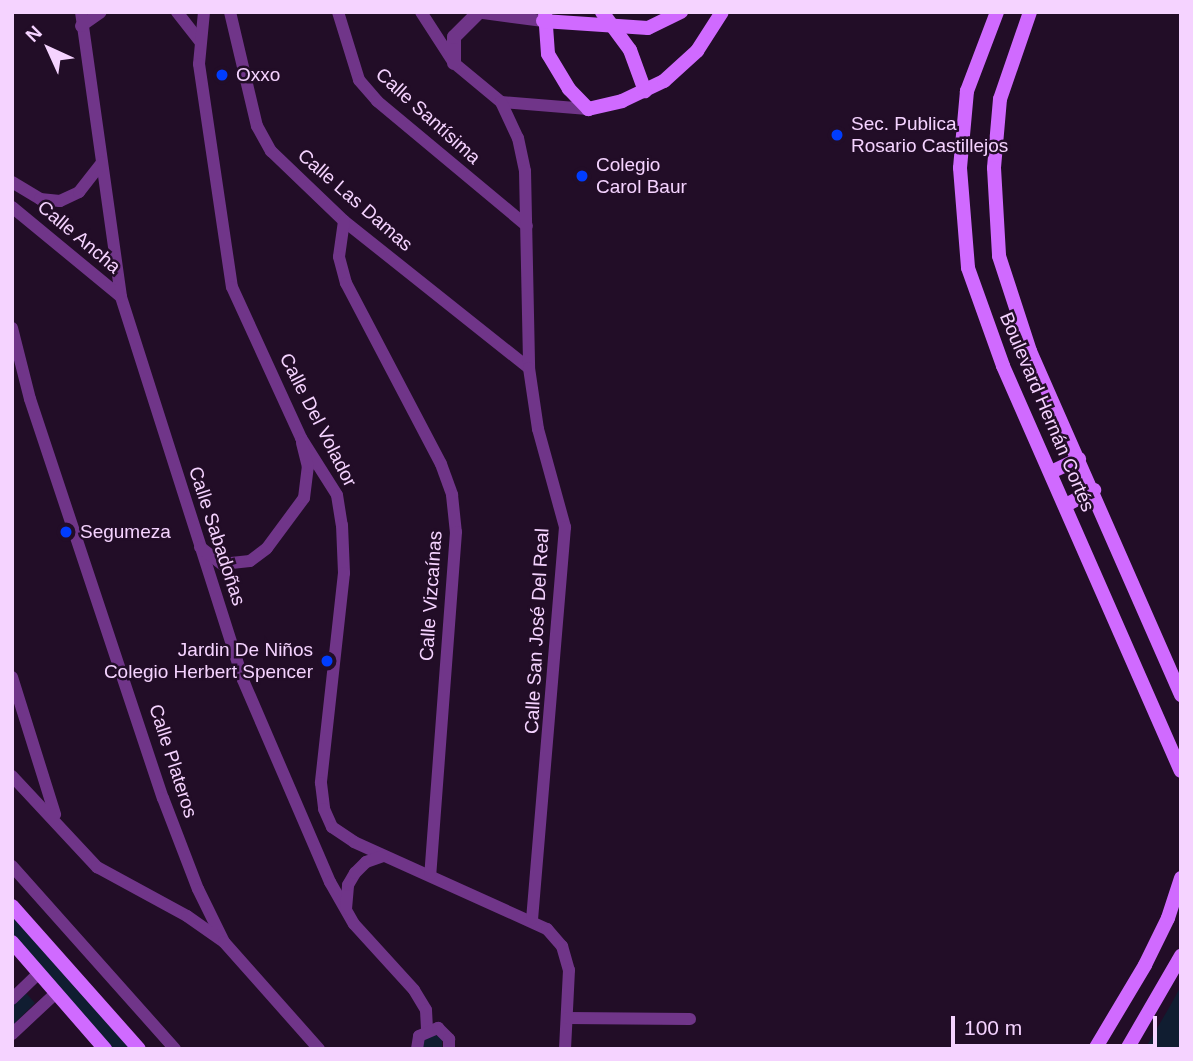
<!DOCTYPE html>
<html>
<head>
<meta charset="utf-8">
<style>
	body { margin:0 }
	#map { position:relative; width:1193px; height:1061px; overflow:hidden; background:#220d27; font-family:Helvetica,sans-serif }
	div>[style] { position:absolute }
	.green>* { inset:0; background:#101d31 }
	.minor>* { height:12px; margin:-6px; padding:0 6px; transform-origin:6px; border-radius:6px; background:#703589 }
	.tertiary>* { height:14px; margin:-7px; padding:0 7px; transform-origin:7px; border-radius:7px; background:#703589 }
	.secondary>* { height:14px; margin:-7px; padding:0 7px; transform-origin:7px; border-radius:7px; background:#d06aff }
	.dots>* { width:19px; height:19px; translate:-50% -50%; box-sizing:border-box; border:4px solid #220d27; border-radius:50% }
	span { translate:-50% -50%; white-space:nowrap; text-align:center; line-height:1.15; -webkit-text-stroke:5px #220d27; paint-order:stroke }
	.poi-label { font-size:19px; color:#f5d3ff }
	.left { translate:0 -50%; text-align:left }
	.right { translate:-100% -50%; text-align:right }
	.street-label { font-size:19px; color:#f5d3ff }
	.frame { position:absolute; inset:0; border:14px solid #f5d3ff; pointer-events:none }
	.north { position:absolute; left:14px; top:14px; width:70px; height:70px; -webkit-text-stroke:5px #220d27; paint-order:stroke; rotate:315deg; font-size:19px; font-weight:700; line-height:28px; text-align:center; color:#f5d3ff }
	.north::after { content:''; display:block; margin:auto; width:24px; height:32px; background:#f5d3ff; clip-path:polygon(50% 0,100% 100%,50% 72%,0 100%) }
	.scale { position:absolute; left:951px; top:1016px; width:206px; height:32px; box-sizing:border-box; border:4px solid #f5d3ff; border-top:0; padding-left:9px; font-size:21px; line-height:24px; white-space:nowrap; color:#f5d3ff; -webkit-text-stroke:5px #220d27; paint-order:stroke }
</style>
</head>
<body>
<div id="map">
	<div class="green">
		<i style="clip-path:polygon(12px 909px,137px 1049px,112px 1049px,12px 933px)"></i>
		<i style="clip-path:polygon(1181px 986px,1181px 1049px,1145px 1049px,1170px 1006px)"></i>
		<i style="clip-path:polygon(25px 992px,35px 1003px,12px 1026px,12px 1005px)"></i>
		<i style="clip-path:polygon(433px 1033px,442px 1039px,442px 1049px,423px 1049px,423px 1037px)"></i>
	</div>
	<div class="minor">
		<i style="left:81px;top:12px;width:288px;rotate:82deg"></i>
		<i style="left:121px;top:297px;width:402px;rotate:72.3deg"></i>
		<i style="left:243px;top:680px;width:220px;rotate:66.7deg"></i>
		<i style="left:330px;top:882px;width:48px;rotate:60.3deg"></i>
		<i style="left:354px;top:924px;width:89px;rotate:47.7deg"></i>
		<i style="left:414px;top:990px;width:23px;rotate:59deg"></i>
		<i style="left:426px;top:1010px;width:19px;rotate:87deg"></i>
		<i style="left:177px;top:12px;width:37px;rotate:52deg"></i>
		<i style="left:204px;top:12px;width:52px;rotate:95.5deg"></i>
		<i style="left:199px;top:64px;width:225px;rotate:81.6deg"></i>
		<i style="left:232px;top:287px;width:166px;rotate:65.4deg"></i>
		<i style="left:301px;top:438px;width:67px;rotate:57.7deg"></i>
		<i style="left:337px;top:495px;width:30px;rotate:81deg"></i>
		<i style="left:342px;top:525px;width:48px;rotate:87.6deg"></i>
		<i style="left:344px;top:573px;width:211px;rotate:96.3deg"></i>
		<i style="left:321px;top:783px;width:26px;rotate:83deg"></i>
		<i style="left:324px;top:809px;width:20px;rotate:66deg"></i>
		<i style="left:332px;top:827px;width:27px;rotate:34deg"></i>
		<i style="left:354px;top:842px;width:212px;rotate:24.3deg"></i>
		<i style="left:547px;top:929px;width:23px;rotate:49deg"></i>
		<i style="left:562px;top:946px;width:25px;rotate:74deg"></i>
		<i style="left:569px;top:970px;width:79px;rotate:92.9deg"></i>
		<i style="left:230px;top:12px;width:117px;rotate:76.7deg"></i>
		<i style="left:257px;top:126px;width:29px;rotate:61deg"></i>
		<i style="left:271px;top:151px;width:101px;rotate:43.8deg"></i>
		<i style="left:344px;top:221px;width:236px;rotate:38.5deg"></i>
		<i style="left:338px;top:12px;width:71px;rotate:72.8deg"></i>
		<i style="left:359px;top:80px;width:28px;rotate:49deg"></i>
		<i style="left:377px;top:101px;width:195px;rotate:39.8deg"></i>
		<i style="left:421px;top:12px;width:61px;rotate:57.1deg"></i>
		<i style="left:454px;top:63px;width:61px;rotate:39.7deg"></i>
		<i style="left:501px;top:102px;width:87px;rotate:4.6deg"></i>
		<i style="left:476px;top:12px;width:68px;rotate:7.7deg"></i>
		<i style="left:81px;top:26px;width:24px;rotate:-35deg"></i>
		<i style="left:501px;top:102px;width:40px;rotate:65deg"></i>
		<i style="left:518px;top:138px;width:34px;rotate:78deg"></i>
		<i style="left:525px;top:171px;width:197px;rotate:88.8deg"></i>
		<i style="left:529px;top:368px;width:62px;rotate:81.6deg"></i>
		<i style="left:538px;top:429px;width:102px;rotate:74.6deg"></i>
		<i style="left:565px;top:527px;width:393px;rotate:94.8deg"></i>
		<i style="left:12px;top:182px;width:33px;rotate:31deg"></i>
		<i style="left:40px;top:199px;width:20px;rotate:6deg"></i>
		<i style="left:60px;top:201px;width:21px;rotate:-25deg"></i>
		<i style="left:79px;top:192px;width:37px;rotate:-52deg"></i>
		<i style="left:12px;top:207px;width:141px;rotate:39.5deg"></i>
		<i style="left:344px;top:221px;width:36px;rotate:98deg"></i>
		<i style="left:339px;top:257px;width:27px;rotate:75deg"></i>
		<i style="left:346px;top:283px;width:204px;rotate:62.3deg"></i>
		<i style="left:441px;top:464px;width:33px;rotate:70deg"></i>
		<i style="left:452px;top:495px;width:37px;rotate:84deg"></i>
		<i style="left:456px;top:532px;width:343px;rotate:94.3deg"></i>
		<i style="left:12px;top:328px;width:73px;rotate:75.8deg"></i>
		<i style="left:30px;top:399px;width:421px;rotate:71.6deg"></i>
		<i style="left:163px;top:798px;width:97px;rotate:69deg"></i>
		<i style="left:198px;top:889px;width:59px;rotate:63.9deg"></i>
		<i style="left:200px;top:547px;width:28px;rotate:38deg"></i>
		<i style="left:222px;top:564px;width:28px;rotate:-6deg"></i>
		<i style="left:250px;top:561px;width:21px;rotate:-37deg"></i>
		<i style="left:267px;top:548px;width:62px;rotate:-53.5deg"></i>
		<i style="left:304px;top:498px;width:31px;rotate:-83deg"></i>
		<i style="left:308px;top:467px;width:25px;rotate:-104deg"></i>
		<i style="left:12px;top:677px;width:144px;rotate:72.6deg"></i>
		<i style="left:12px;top:776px;width:125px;rotate:47deg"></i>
		<i style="left:97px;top:867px;width:102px;rotate:28.6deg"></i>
		<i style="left:187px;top:916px;width:45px;rotate:35.1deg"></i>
		<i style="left:224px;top:942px;width:143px;rotate:48.4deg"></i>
		<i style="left:12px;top:866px;width:245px;rotate:48.3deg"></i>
		<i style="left:346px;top:909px;width:24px;rotate:-85deg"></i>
		<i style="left:348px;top:885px;width:14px;rotate:-60deg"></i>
		<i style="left:355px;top:873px;width:16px;rotate:-45deg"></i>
		<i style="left:366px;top:862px;width:18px;rotate:-19deg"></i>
		<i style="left:12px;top:999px;width:37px;rotate:-44deg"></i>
		<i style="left:567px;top:1018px;width:123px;rotate:0.5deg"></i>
		<i style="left:12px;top:1034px;width:60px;rotate:-43deg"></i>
		<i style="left:417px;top:1049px;width:13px;rotate:-81deg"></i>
		<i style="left:419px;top:1036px;width:21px;rotate:-23deg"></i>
		<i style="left:438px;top:1028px;width:16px;rotate:45deg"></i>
		<i style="left:449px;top:1039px;width:10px;rotate:90deg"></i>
	</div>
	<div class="tertiary">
		<i style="left:454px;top:63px;width:26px;rotate:-90deg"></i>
		<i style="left:454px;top:37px;width:34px;rotate:-45deg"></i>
	</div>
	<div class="secondary">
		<i style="left:545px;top:12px;width:42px;rotate:85.9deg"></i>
		<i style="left:548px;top:54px;width:41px;rotate:59deg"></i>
		<i style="left:569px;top:89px;width:28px;rotate:46deg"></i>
		<i style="left:588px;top:109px;width:35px;rotate:-13deg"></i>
		<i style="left:622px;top:101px;width:47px;rotate:-25.5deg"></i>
		<i style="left:664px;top:81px;width:45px;rotate:-42.3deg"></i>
		<i style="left:697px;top:51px;width:46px;rotate:-57.3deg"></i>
		<i style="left:602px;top:12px;width:47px;rotate:53.6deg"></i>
		<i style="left:630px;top:50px;width:44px;rotate:69.9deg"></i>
		<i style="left:997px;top:12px;width:85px;rotate:110.8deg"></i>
		<i style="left:967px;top:91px;width:77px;rotate:95.2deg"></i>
		<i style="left:960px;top:168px;width:100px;rotate:85.4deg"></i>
		<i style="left:968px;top:268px;width:104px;rotate:70.3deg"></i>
		<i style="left:1003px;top:366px;width:442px;rotate:66.3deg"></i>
		<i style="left:1030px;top:12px;width:92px;rotate:109deg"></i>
		<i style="left:1000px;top:99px;width:69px;rotate:95deg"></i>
		<i style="left:994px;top:168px;width:88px;rotate:86.7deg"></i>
		<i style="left:999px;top:256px;width:100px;rotate:71.9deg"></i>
		<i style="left:1030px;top:351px;width:376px;rotate:66.3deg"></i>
		<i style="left:543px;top:21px;width:105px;rotate:3.8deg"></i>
		<i style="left:648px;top:28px;width:37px;rotate:-26deg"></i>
		<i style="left:1051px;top:472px;width:31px;rotate:-25deg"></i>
		<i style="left:1066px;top:505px;width:32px;rotate:-28deg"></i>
		<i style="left:12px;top:906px;width:191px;rotate:48.4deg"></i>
		<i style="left:12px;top:942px;width:142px;rotate:49deg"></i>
		<i style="left:1095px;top:1049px;width:98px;rotate:-59.2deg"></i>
		<i style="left:1145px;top:965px;width:52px;rotate:-63.9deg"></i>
		<i style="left:1168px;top:918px;width:42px;rotate:-72deg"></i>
		<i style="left:1127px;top:1049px;width:108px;rotate:-59.9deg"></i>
	</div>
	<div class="dots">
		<i style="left:222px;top:75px;background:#003dfe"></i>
		<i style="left:837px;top:135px;background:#003dfe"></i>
		<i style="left:582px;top:176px;background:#003dfe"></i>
		<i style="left:66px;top:532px;background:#003dfe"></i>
		<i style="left:327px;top:661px;background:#003dfe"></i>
	</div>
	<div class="poi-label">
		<span class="left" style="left:236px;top:75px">Oxxo</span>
		<span class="left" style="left:851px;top:135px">Sec. Publica<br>Rosario Castillejos</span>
		<span class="left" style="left:596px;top:176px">Colegio<br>Carol Baur</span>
		<span class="left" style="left:80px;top:532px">Segumeza</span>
		<span class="right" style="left:313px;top:661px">Jardin De Niños<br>Colegio Herbert Spencer</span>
	</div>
	<div class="street-label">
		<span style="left:428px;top:116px;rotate:42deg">Calle Santísima</span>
		<span style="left:355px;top:200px;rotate:41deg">Calle Las Damas</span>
		<span style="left:79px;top:237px;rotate:40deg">Calle Ancha</span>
		<span style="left:1047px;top:412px;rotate:67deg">Boulevard Hernán Cortés</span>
		<span style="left:318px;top:420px;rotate:63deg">Calle Del Volador</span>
		<span style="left:217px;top:536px;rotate:72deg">Calle Sabadoñas</span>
		<span style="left:431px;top:596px;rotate:-86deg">Calle Vizcaínas</span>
		<span style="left:537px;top:631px;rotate:-87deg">Calle San José Del Real</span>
		<span style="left:173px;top:761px;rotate:72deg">Calle Plateros</span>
	</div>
	<div class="frame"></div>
	<div class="north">N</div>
	<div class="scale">100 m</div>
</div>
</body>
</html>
